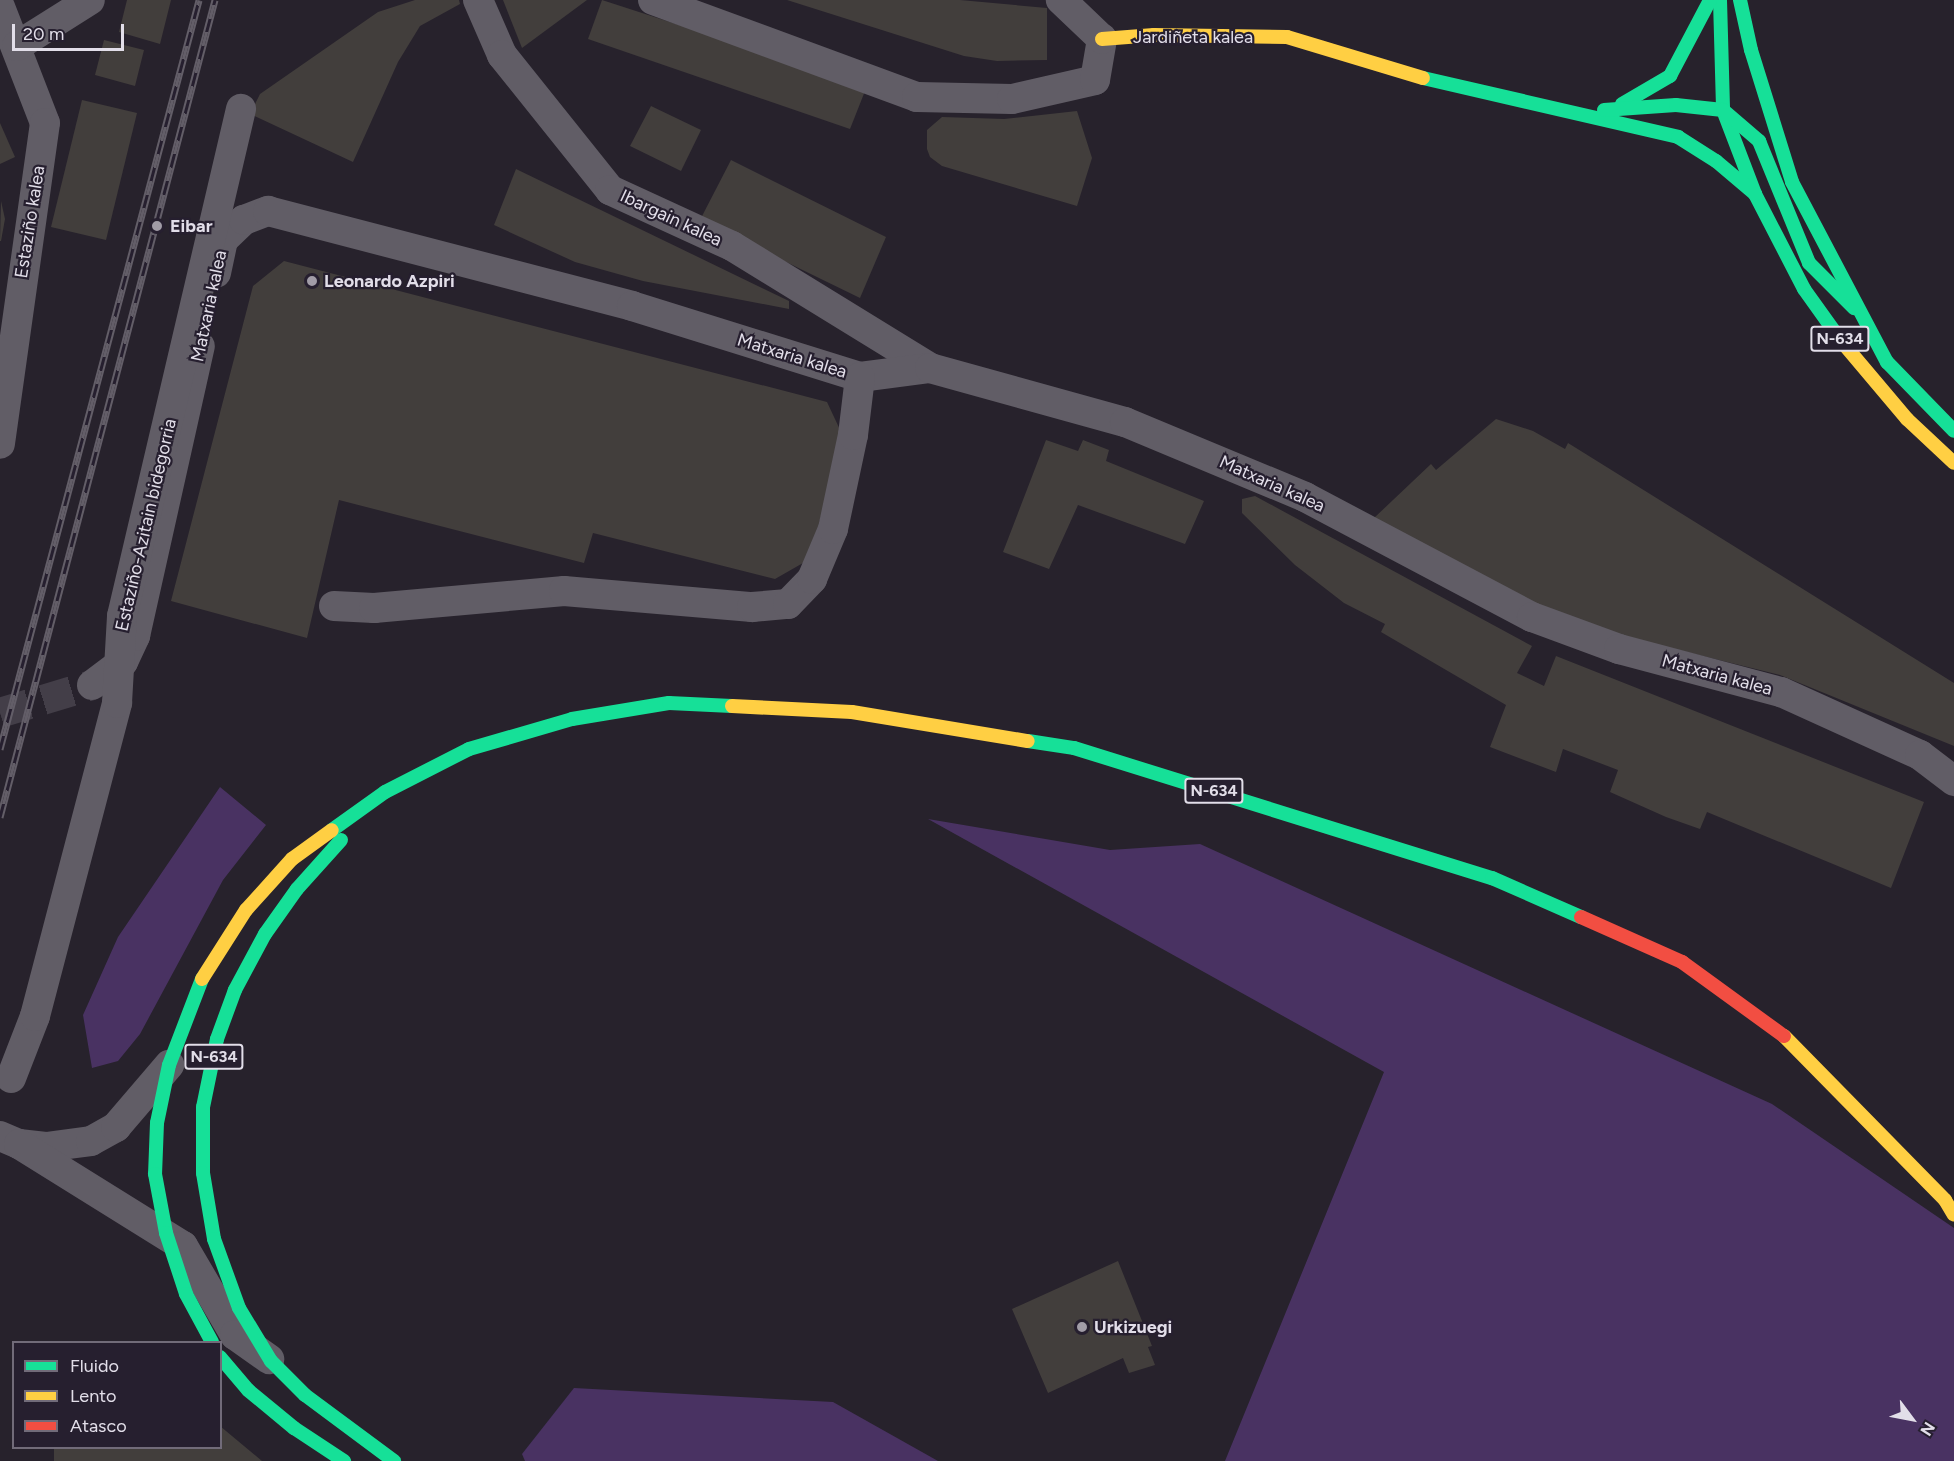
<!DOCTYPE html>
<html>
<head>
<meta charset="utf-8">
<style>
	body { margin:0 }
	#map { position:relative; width:1954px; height:1461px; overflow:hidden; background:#27222c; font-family:Figtree,sans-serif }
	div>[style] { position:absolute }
	.green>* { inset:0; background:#493262 }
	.building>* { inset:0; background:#423e3c }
	.street-tunnel>* { height:30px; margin-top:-15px; transform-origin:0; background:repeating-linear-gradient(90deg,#433e48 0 30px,transparent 0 45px) }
	.street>* { height:30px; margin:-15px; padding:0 15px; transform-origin:15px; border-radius:15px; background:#615d66 }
	.fast>* { height:14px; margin:-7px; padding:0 7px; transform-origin:7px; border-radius:7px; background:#16e098 }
	.slow>* { height:14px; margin:-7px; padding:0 7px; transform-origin:7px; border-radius:7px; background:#ffcf43 }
	.jam>* { height:14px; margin:-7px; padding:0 7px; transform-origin:7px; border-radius:7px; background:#f24e42 }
	.rail>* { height:7px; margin-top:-3.5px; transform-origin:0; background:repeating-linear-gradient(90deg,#261f2f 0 14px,#635e68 0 28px); box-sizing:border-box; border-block:2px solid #635e68 }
	.street-bridge>* { height:30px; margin:-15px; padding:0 15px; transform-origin:15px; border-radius:15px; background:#615d66 }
	.dots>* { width:16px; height:16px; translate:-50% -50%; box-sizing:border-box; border:3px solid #261f2f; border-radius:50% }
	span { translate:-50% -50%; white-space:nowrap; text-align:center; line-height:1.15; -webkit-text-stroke:4.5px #261f2f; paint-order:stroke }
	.shield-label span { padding:2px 4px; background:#261f2f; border:2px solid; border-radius:4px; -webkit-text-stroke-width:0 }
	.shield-label { font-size:16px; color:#e2dee9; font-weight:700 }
	.street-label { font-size:18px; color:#e2dee9 }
	.poi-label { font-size:18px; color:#e2dee9; font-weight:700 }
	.left { translate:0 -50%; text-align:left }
	.legend { position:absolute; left:12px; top:1341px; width:210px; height:108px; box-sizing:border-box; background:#261f2f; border:2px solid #716b79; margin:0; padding:8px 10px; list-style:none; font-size:18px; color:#e2dee9 }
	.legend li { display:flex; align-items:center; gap:12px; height:30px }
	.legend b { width:30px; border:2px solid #716b79 }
	.north { position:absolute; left:1882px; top:1389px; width:60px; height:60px; -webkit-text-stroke:4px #261f2f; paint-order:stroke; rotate:122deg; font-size:16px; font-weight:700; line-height:24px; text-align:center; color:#e2dee9 }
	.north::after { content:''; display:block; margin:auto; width:21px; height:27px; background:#e2dee9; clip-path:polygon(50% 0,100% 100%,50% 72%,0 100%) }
	.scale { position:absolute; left:12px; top:24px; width:112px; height:27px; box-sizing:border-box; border:3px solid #e2dee9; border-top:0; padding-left:8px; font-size:18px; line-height:21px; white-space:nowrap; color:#e2dee9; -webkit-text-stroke:4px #261f2f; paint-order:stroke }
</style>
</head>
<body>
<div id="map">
	<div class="green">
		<i style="clip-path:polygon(220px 787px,266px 825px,223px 880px,140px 1034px,118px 1061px,92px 1068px,83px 1015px,118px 937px)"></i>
		<i style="clip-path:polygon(928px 819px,1110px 850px,1200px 844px,1772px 1104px,1954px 1228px,1954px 1461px,1225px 1461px,1384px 1072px)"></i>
		<i style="clip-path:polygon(574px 1388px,833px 1402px,938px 1461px,525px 1461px,522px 1454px)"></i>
	</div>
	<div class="building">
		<i style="clip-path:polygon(127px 0,171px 0,160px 44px,119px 32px)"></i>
		<i style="clip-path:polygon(415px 0,459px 0,460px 4px,420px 26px,398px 62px,353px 162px,250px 114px,260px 94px,378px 12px)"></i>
		<i style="clip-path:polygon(503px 0,587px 0,522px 48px)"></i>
		<i style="clip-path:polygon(602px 0,867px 86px,850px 129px,588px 39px)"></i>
		<i style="clip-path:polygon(787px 0,960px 0,1047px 8px,1047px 60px,997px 61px,964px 56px)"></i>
		<i style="clip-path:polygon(104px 40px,144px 50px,135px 86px,95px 75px)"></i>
		<i style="clip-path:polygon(82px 100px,137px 113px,106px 240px,51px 227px)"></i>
		<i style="clip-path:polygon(651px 106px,701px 130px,681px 171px,630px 146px)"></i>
		<i style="clip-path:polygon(1077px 111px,1092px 158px,1077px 206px,942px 166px,930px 157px,927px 149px,927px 130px,942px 117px,1004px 119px)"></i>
		<i style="clip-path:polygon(0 123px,15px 157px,0 164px)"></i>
		<i style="clip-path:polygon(731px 160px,886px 237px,860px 298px,700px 220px)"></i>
		<i style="clip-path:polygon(516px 169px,789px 301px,789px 309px,643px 281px,575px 262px,494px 225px)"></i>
		<i style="clip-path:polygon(1px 201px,5px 219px,1px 241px,0 241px)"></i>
		<i style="clip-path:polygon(284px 261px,827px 402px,842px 434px,810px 559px,775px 579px,593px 533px,584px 563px,339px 500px,307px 638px,171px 601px,253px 286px)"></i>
		<i style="clip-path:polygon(1496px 419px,1533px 431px,1565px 449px,1568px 443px,1954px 683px,1954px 746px,1780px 675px,1577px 625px,1374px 518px,1431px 464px,1436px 470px)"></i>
		<i style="clip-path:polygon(1046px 440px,1078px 451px,1083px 440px,1109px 450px,1106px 461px,1204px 501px,1185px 544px,1078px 505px,1049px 569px,1003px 552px)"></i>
		<i style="clip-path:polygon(1255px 496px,1532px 646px,1517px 673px,1544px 686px,1556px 656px,1924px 802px,1891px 888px,1707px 812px,1700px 829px,1666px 817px,1610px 792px,1618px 770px,1563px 749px,1556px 772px,1490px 747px,1506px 705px,1381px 632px,1385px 624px,1344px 603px,1295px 565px,1242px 513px,1242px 499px)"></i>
		<i style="clip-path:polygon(1118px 1261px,1152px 1346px,1148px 1347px,1155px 1365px,1129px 1373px,1123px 1358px,1048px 1393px,1012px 1309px)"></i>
		<i style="clip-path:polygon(220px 1426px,262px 1461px,54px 1461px,54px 1448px,220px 1448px)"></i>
	</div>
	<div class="street-tunnel">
		<i style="left:0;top:713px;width:96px;rotate:-16.9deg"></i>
	</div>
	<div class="street">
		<i style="left:478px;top:0;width:60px;rotate:66.4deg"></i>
		<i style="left:502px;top:55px;width:173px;rotate:51.3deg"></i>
		<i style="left:610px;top:190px;width:134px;rotate:24.7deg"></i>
		<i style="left:732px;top:246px;width:233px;rotate:31.6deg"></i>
		<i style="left:653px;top:0;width:281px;rotate:20.2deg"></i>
		<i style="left:917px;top:97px;width:95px;rotate:1.2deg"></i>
		<i style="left:1012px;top:99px;width:85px;rotate:-12.9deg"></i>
		<i style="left:1095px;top:80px;width:42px;rotate:-80.3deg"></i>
		<i style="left:1102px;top:39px;width:57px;rotate:-136.4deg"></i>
		<i style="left:0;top:7px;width:124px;rotate:68.8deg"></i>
		<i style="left:45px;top:123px;width:324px;rotate:98deg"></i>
		<i style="left:17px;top:46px;width:86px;rotate:-32.2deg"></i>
		<i style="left:216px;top:273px;width:34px;rotate:-78deg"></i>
		<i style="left:223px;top:240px;width:29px;rotate:-44deg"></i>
		<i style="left:244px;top:220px;width:26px;rotate:-21deg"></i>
		<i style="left:268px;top:211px;width:376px;rotate:14.6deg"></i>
		<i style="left:632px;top:306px;width:239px;rotate:17.3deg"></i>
		<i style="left:860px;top:377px;width:71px;rotate:-7.3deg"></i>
		<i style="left:930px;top:368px;width:202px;rotate:15.5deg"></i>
		<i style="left:1125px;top:422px;width:195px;rotate:22.6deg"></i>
		<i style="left:1305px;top:497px;width:257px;rotate:27.9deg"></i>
		<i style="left:1532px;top:617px;width:93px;rotate:20.2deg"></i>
		<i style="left:1619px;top:649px;width:168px;rotate:14.9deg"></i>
		<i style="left:1781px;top:692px;width:153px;rotate:24.4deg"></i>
		<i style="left:1920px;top:755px;width:43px;rotate:37.4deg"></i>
		<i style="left:334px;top:606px;width:40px;rotate:2.9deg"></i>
		<i style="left:374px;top:608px;width:191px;rotate:-5.1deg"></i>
		<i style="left:564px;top:591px;width:189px;rotate:4.9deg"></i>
		<i style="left:752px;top:607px;width:36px;rotate:-5deg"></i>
		<i style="left:788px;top:604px;width:35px;rotate:-46deg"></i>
		<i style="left:812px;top:579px;width:54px;rotate:-67.2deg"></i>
		<i style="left:833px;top:529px;width:96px;rotate:-78deg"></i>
		<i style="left:853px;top:435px;width:58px;rotate:-83.1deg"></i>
		<i style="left:92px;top:685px;width:39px;rotate:-37deg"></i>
		<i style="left:123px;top:662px;width:29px;rotate:-65deg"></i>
		<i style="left:135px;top:636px;width:297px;rotate:-77.4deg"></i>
		<i style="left:0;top:1136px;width:21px;rotate:23deg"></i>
		<i style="left:19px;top:1144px;width:27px;rotate:6deg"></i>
		<i style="left:46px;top:1147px;width:45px;rotate:-7.6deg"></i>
		<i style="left:91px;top:1141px;width:29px;rotate:-29deg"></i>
		<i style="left:116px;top:1127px;width:82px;rotate:-49.5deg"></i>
		<i style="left:19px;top:1144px;width:193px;rotate:31.9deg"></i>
		<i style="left:183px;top:1246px;width:103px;rotate:59.7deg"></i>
		<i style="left:235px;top:1335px;width:42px;rotate:35.2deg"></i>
	</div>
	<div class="fast">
		<i style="left:1720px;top:0;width:110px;rotate:88.4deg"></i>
		<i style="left:1723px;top:110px;width:90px;rotate:69.1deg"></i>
		<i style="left:1755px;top:194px;width:107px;rotate:62.7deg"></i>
		<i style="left:1804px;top:289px;width:65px;rotate:54.4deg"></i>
		<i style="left:1740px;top:0;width:51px;rotate:77.6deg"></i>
		<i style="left:1751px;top:50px;width:138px;rotate:72.7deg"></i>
		<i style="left:1792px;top:182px;width:204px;rotate:62.2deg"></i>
		<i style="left:1887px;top:362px;width:96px;rotate:45.8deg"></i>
		<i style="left:1423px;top:78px;width:262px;rotate:13deg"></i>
		<i style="left:1678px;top:137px;width:45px;rotate:32.3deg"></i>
		<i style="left:1716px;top:161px;width:51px;rotate:40.2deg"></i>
		<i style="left:1622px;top:104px;width:56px;rotate:-30.3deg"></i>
		<i style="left:1670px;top:76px;width:86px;rotate:-62.2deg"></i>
		<i style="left:1604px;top:110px;width:72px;rotate:-4deg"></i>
		<i style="left:1676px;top:105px;width:47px;rotate:6.1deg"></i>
		<i style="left:1723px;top:110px;width:48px;rotate:40.7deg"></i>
		<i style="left:1759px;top:141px;width:132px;rotate:67.7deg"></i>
		<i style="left:1809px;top:263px;width:64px;rotate:45deg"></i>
		<i style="left:1028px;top:741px;width:47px;rotate:8.7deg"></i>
		<i style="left:1074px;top:748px;width:438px;rotate:17.3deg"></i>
		<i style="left:1492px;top:878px;width:97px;rotate:23.7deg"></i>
		<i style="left:332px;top:830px;width:65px;rotate:-35.6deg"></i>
		<i style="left:385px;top:792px;width:94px;rotate:-27.1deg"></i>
		<i style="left:469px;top:749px;width:107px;rotate:-16.2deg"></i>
		<i style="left:572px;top:719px;width:98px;rotate:-9.4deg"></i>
		<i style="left:669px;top:703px;width:63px;rotate:2.7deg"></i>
		<i style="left:341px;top:840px;width:66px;rotate:131.9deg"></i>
		<i style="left:297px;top:889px;width:55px;rotate:125.4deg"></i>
		<i style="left:265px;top:934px;width:64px;rotate:118.2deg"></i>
		<i style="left:235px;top:990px;width:52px;rotate:110.2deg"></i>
		<i style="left:217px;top:1039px;width:69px;rotate:101.6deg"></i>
		<i style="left:203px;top:1107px;width:66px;rotate:90deg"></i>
		<i style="left:203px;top:1173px;width:67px;rotate:80.5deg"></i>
		<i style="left:214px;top:1239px;width:73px;rotate:70.1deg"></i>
		<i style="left:239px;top:1308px;width:62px;rotate:58.9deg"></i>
		<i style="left:271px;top:1361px;width:48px;rotate:45deg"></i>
		<i style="left:305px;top:1395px;width:111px;rotate:36.6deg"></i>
		<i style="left:202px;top:979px;width:92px;rotate:111deg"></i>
		<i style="left:169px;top:1065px;width:59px;rotate:101.7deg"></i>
		<i style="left:157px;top:1123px;width:51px;rotate:92.2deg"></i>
		<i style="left:155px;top:1174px;width:60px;rotate:79.4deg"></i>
		<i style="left:166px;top:1233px;width:64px;rotate:71.8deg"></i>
		<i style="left:186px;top:1294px;width:55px;rotate:61.6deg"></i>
		<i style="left:220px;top:1357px;width:43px;rotate:49.7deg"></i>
		<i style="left:248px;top:1390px;width:60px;rotate:39.6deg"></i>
		<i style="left:294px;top:1428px;width:60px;rotate:33.4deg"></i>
	</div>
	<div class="slow">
		<i style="left:1102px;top:39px;width:52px;rotate:-4.4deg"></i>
		<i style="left:1154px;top:35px;width:133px;rotate:0.9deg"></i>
		<i style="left:1287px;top:37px;width:142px;rotate:16.8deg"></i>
		<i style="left:1842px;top:342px;width:101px;rotate:49.8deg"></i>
		<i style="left:1907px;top:419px;width:64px;rotate:43.1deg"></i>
		<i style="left:732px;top:706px;width:120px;rotate:2.9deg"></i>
		<i style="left:852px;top:712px;width:178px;rotate:9.4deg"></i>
		<i style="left:202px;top:979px;width:82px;rotate:-57.5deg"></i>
		<i style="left:246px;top:910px;width:69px;rotate:-48deg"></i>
		<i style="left:292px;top:859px;width:49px;rotate:-35.9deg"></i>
		<i style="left:1784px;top:1036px;width:230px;rotate:45.5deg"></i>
		<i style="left:1945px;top:1200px;width:17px;rotate:59deg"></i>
	</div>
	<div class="jam">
		<i style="left:1581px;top:917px;width:111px;rotate:24deg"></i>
		<i style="left:1682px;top:962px;width:126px;rotate:36deg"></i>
	</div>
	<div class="rail">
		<i style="left:0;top:749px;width:775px;rotate:-75.12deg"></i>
		<i style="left:0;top:817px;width:845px;rotate:-75.26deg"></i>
	</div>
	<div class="street-bridge">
		<i style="left:11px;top:1078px;width:66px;rotate:-68.8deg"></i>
		<i style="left:35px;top:1016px;width:324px;rotate:-75.3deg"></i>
		<i style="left:117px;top:703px;width:87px;rotate:-86.7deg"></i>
		<i style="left:122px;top:616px;width:521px;rotate:-76.79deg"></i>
	</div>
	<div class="dots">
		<i style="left:157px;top:226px;background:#a19ca7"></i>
		<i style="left:312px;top:281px;background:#a19ca7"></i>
		<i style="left:1082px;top:1327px;background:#a19ca7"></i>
	</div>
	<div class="shield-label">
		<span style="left:1840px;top:339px">N-634</span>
		<span style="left:1214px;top:791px">N-634</span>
		<span style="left:214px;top:1057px">N-634</span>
	</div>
	<div class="street-label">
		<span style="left:1193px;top:37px">Jardiñeta kalea</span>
		<span style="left:671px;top:218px;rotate:25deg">Ibargain kalea</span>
		<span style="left:30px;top:222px;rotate:-81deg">Estaziño kalea</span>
		<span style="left:209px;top:306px;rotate:-78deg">Matxaria kalea</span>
		<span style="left:792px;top:356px;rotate:17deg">Matxaria kalea</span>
		<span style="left:1272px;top:484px;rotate:24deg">Matxaria kalea</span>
		<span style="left:146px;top:525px;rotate:-77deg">Estaziño-Azitain bidegorria</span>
		<span style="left:1717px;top:675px;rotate:15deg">Matxaria kalea</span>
	</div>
	<div class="poi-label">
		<span class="left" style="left:170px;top:226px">Eibar</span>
		<span class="left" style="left:324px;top:281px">Leonardo Azpiri</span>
		<span class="left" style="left:1094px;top:1327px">Urkizuegi</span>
	</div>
	<ul class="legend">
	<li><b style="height:8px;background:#16e098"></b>Fluido</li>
	<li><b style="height:8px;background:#ffcf43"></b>Lento</li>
	<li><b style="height:8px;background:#f24e42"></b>Atasco</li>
	</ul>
	<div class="north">N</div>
	<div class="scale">20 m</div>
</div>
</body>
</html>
